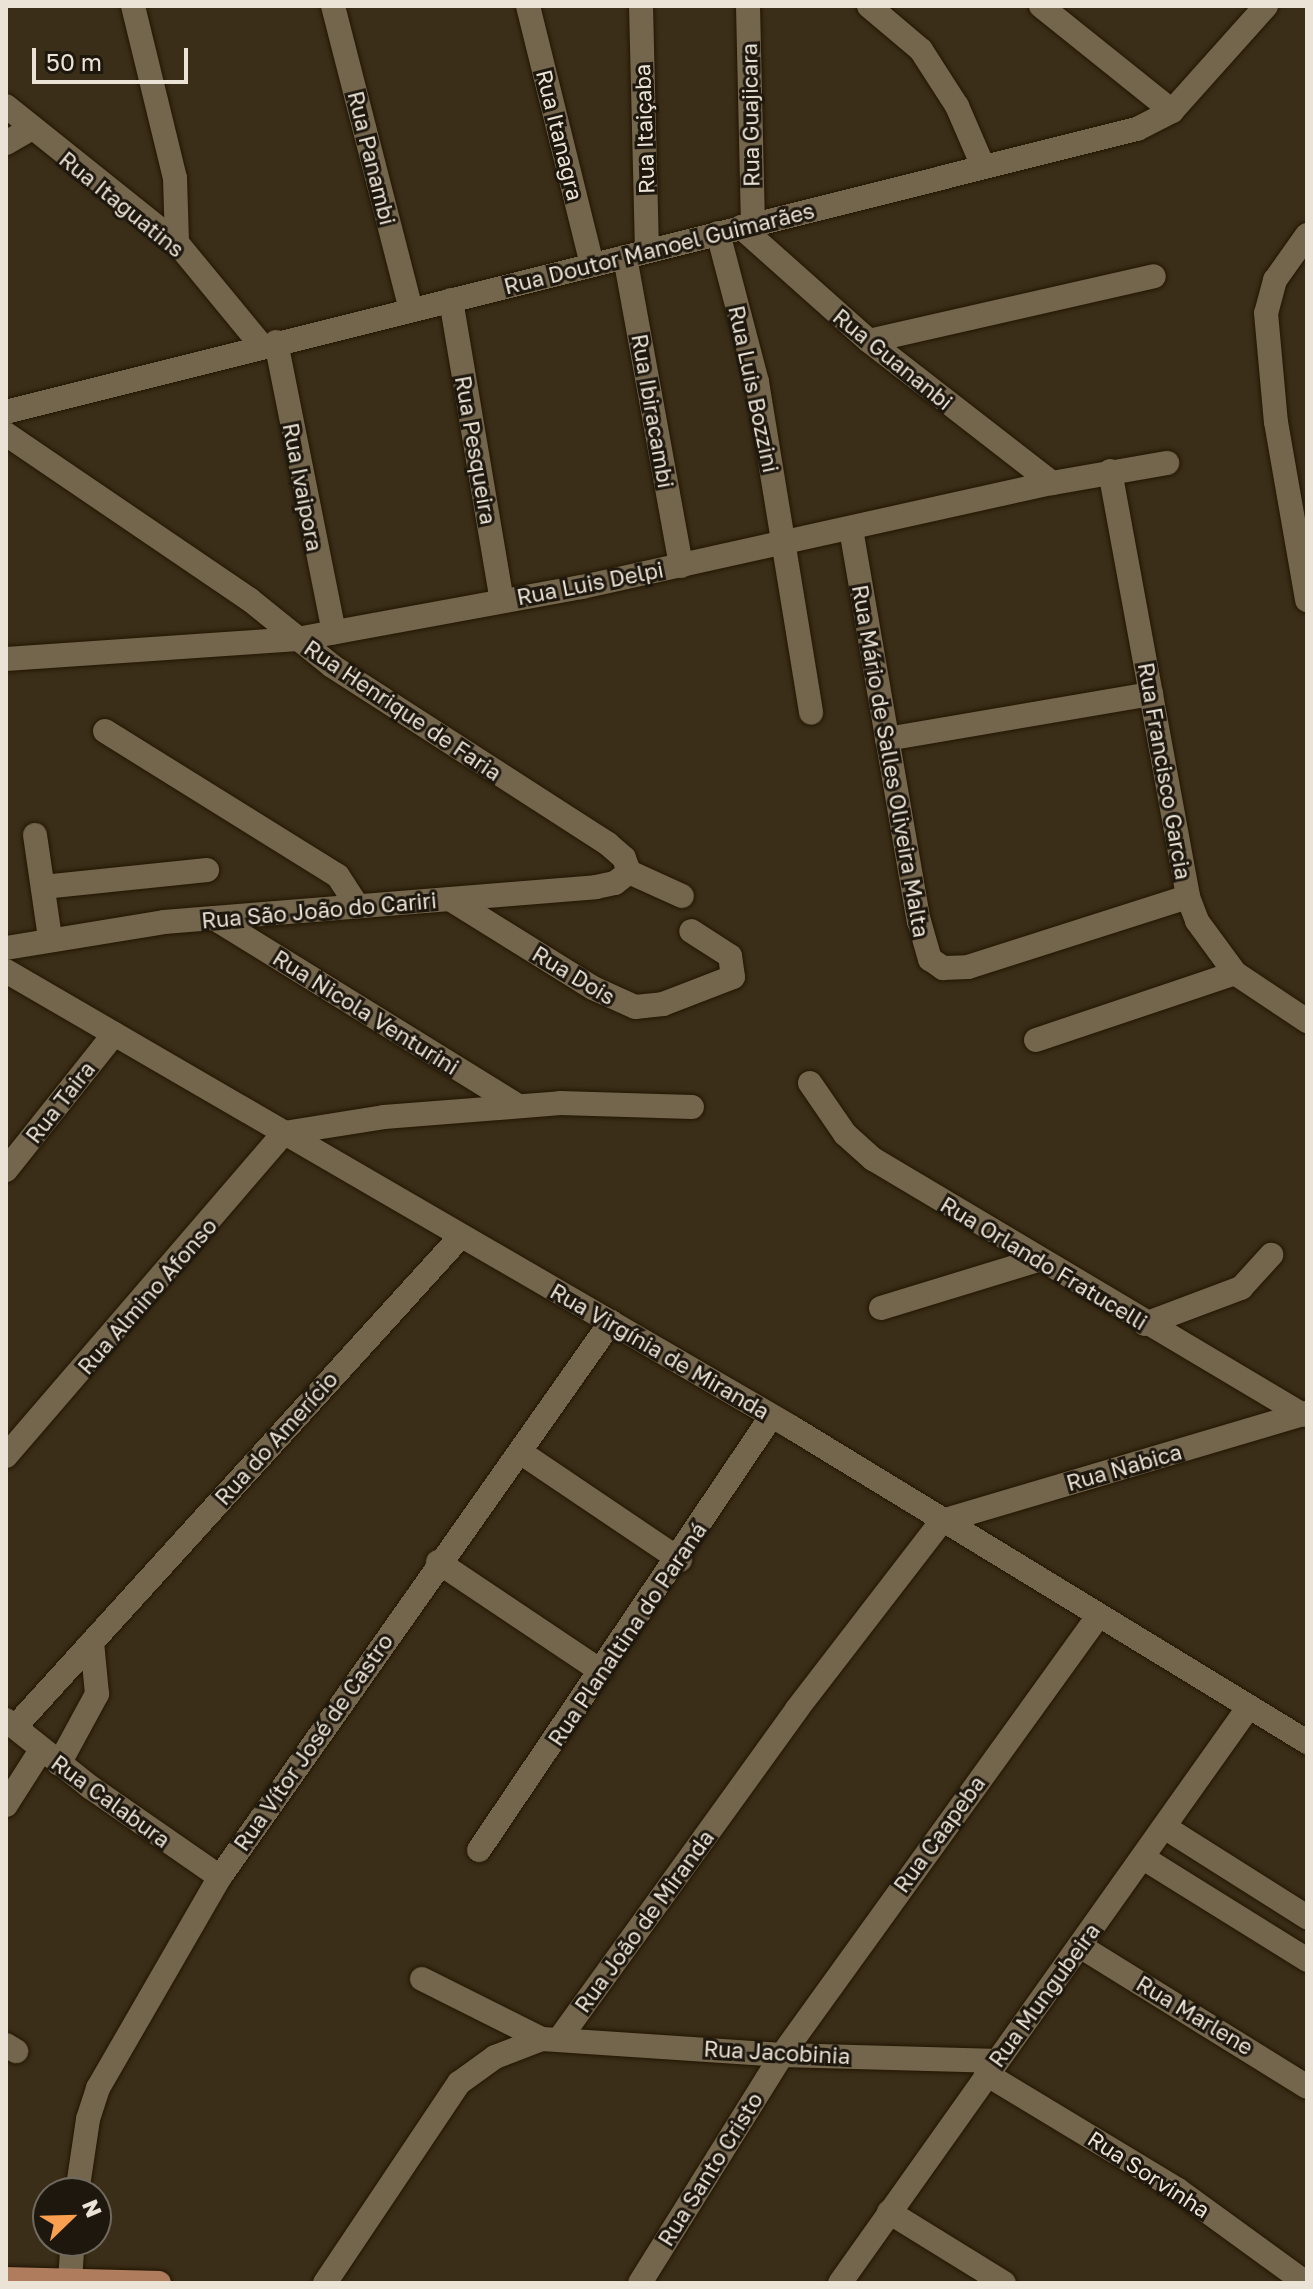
<!DOCTYPE html>
<html>
<head>
<meta charset="utf-8">
<style>
	body { margin:0 }
	#map { position:relative; width:1313px; height:2289px; overflow:hidden; background:#3b2e18; font-family:"Golos Text",sans-serif }
	div>[style] { position:absolute }
	.roads { filter:drop-shadow(0 0 2px #221602) drop-shadow(0 0 2px #221602) }
	.minor>* { height:24px; margin:-12px; padding:0 12px; transform-origin:12px; border-radius:12px; background:#74654d }
	.major>* { height:24px; margin:-12px; padding:0 12px; transform-origin:12px; border-radius:12px; background:#af7c5d }
	span { translate:-50% -50%; white-space:nowrap; text-align:center; line-height:1.15; -webkit-text-stroke:6px #1d170e; paint-order:stroke }
	.street-label { font-size:22px; color:#ebe3d6 }
	.frame { position:absolute; inset:0; border:8px solid #ebe3d6; pointer-events:none }
	.north { position:absolute; left:32px; top:2177px; width:80px; height:80px; box-sizing:border-box; background:#1d170e; border:2px solid #6f695e; border-radius:50%; rotate:67deg; font-size:22px; font-weight:700; line-height:32px; text-align:center; color:#ebe3d6 }
	.north::after { content:''; display:block; margin:auto; width:28px; height:36px; background:#fa9f4f; clip-path:polygon(50% 0,100% 100%,50% 72%,0 100%) }
	.scale { position:absolute; left:32px; top:48px; width:156px; height:36px; box-sizing:border-box; border:4px solid #ebe3d6; border-top:0; padding-left:10px; font-size:24px; line-height:28px; white-space:nowrap; color:#ebe3d6; -webkit-text-stroke:6px #1d170e; paint-order:stroke }
</style>
</head>
<body>
<div id="map">
	<div class="roads">
		<div class="minor">
			<i style="left:133px;top:6px;width:177px;rotate:76.3deg"></i>
			<i style="left:175px;top:178px;width:65px;rotate:88.2deg"></i>
			<i style="left:333px;top:6px;width:313px;rotate:75.6deg"></i>
			<i style="left:528px;top:6px;width:267px;rotate:76.1deg"></i>
			<i style="left:641px;top:6px;width:245px;rotate:88.6deg"></i>
			<i style="left:748px;top:6px;width:218px;rotate:88.7deg"></i>
			<i style="left:869px;top:6px;width:68px;rotate:40.2deg"></i>
			<i style="left:921px;top:50px;width:67px;rotate:57.3deg"></i>
			<i style="left:957px;top:106px;width:65px;rotate:66.6deg"></i>
			<i style="left:1041px;top:6px;width:168px;rotate:38.7deg"></i>
			<i style="left:6px;top:106px;width:219px;rotate:38.7deg"></i>
			<i style="left:177px;top:243px;width:134px;rotate:50.5deg"></i>
			<i style="left:6px;top:143px;width:28px;rotate:-30deg"></i>
			<i style="left:741px;top:227px;width:171px;rotate:41.7deg"></i>
			<i style="left:869px;top:341px;width:232px;rotate:37.8deg"></i>
			<i style="left:718px;top:233px;width:154px;rotate:75.3deg"></i>
			<i style="left:757px;top:382px;width:335px;rotate:80.7deg"></i>
			<i style="left:1307px;top:235px;width:55px;rotate:125.4deg"></i>
			<i style="left:1275px;top:280px;width:34px;rotate:105deg"></i>
			<i style="left:1266px;top:313px;width:109px;rotate:84.8deg"></i>
			<i style="left:1276px;top:422px;width:181px;rotate:80.1deg"></i>
			<i style="left:625px;top:257px;width:314px;rotate:79.7deg"></i>
			<i style="left:451px;top:300px;width:304px;rotate:80.4deg"></i>
			<i style="left:869px;top:341px;width:292px;rotate:-12.8deg"></i>
			<i style="left:276px;top:342px;width:296px;rotate:78.7deg"></i>
			<i style="left:6px;top:412px;width:1166px;rotate:-14.05deg"></i>
			<i style="left:1137px;top:129px;width:39px;rotate:-27deg"></i>
			<i style="left:1172px;top:111px;width:141px;rotate:-48.2deg"></i>
			<i style="left:6px;top:434px;width:294px;rotate:34.2deg"></i>
			<i style="left:249px;top:599px;width:107px;rotate:38.9deg"></i>
			<i style="left:332px;top:666px;width:328px;rotate:32.8deg"></i>
			<i style="left:608px;top:844px;width:21px;rotate:41deg"></i>
			<i style="left:624px;top:858px;width:15px;rotate:70deg"></i>
			<i style="left:629px;top:872px;width:58px;rotate:24.4deg"></i>
			<i style="left:1110px;top:471px;width:433px;rotate:79.6deg"></i>
			<i style="left:1188px;top:897px;width:26px;rotate:69deg"></i>
			<i style="left:1197px;top:921px;width:64px;rotate:53.8deg"></i>
			<i style="left:1235px;top:973px;width:87px;rotate:33.7deg"></i>
			<i style="left:851px;top:529px;width:398px;rotate:80.2deg"></i>
			<i style="left:919px;top:921px;width:40px;rotate:74deg"></i>
			<i style="left:930px;top:959px;width:16px;rotate:35deg"></i>
			<i style="left:943px;top:968px;width:25px;rotate:-2deg"></i>
			<i style="left:968px;top:967px;width:231px;rotate:-17.7deg"></i>
			<i style="left:6px;top:659px;width:293px;rotate:-3.9deg"></i>
			<i style="left:298px;top:639px;width:289px;rotate:-10.4deg"></i>
			<i style="left:582px;top:587px;width:481px;rotate:-12.5deg"></i>
			<i style="left:1052px;top:483px;width:117px;rotate:-9.9deg"></i>
			<i style="left:105px;top:731px;width:274px;rotate:31.9deg"></i>
			<i style="left:338px;top:876px;width:35px;rotate:57deg"></i>
			<i style="left:887px;top:739px;width:268px;rotate:-9.7deg"></i>
			<i style="left:35px;top:835px;width:104px;rotate:81.7deg"></i>
			<i style="left:43px;top:887px;width:165px;rotate:-5.9deg"></i>
			<i style="left:450px;top:899px;width:168px;rotate:31.9deg"></i>
			<i style="left:593px;top:988px;width:46px;rotate:24.3deg"></i>
			<i style="left:635px;top:1007px;width:28px;rotate:-6deg"></i>
			<i style="left:663px;top:1004px;width:75px;rotate:-21.1deg"></i>
			<i style="left:733px;top:977px;width:21px;rotate:-98deg"></i>
			<i style="left:730px;top:956px;width:46px;rotate:-147.3deg"></i>
			<i style="left:214px;top:918px;width:357px;rotate:31.7deg"></i>
			<i style="left:6px;top:948px;width:160px;rotate:-9.3deg"></i>
			<i style="left:164px;top:922px;width:433px;rotate:-4.6deg"></i>
			<i style="left:596px;top:887px;width:19px;rotate:-12deg"></i>
			<i style="left:615px;top:883px;width:18px;rotate:-38deg"></i>
			<i style="left:6px;top:971px;width:908px;rotate:30.15deg"></i>
			<i style="left:791px;top:1427px;width:605px;rotate:31.4deg"></i>
			<i style="left:1036px;top:1040px;width:210px;rotate:-18.6deg"></i>
			<i style="left:810px;top:1083px;width:62px;rotate:55.5deg"></i>
			<i style="left:845px;top:1134px;width:38px;rotate:42deg"></i>
			<i style="left:873px;top:1159px;width:500px;rotate:30.77deg"></i>
			<i style="left:6px;top:1170px;width:174px;rotate:-51.5deg"></i>
			<i style="left:881px;top:1308px;width:164px;rotate:-17deg"></i>
			<i style="left:1145px;top:1324px;width:103px;rotate:-20.6deg"></i>
			<i style="left:1241px;top:1288px;width:45px;rotate:-47.7deg"></i>
			<i style="left:520px;top:1452px;width:193px;rotate:34deg"></i>
			<i style="left:6px;top:1456px;width:426px;rotate:-49.3deg"></i>
			<i style="left:284px;top:1133px;width:101px;rotate:-9.1deg"></i>
			<i style="left:384px;top:1117px;width:177px;rotate:-4.5deg"></i>
			<i style="left:560px;top:1103px;width:132px;rotate:1.7deg"></i>
			<i style="left:942px;top:1521px;width:381px;rotate:-16.5deg"></i>
			<i style="left:438px;top:1562px;width:196px;rotate:33.8deg"></i>
			<i style="left:6px;top:1720px;width:107px;rotate:38.6deg"></i>
			<i style="left:90px;top:1787px;width:158px;rotate:34.7deg"></i>
			<i style="left:15px;top:1727px;width:663px;rotate:-47.75deg"></i>
			<i style="left:59px;top:1764px;width:80px;rotate:-61.5deg"></i>
			<i style="left:97px;top:1694px;width:52px;rotate:-95.5deg"></i>
			<i style="left:6px;top:1805px;width:65px;rotate:-57.5deg"></i>
			<i style="left:1166px;top:1828px;width:167px;rotate:32.3deg"></i>
			<i style="left:479px;top:1850px;width:522px;rotate:-56.01deg"></i>
			<i style="left:1145px;top:1859px;width:191px;rotate:31.9deg"></i>
			<i style="left:1080px;top:1946px;width:267px;rotate:31.8deg"></i>
			<i style="left:422px;top:1979px;width:134px;rotate:26.6deg"></i>
			<i style="left:560px;top:2038px;width:405px;rotate:-54.2deg"></i>
			<i style="left:797px;top:1709px;width:237px;rotate:-52.4deg"></i>
			<i style="left:6px;top:2045px;width:12px;rotate:31deg"></i>
			<i style="left:986px;top:2074px;width:224px;rotate:31.1deg"></i>
			<i style="left:1178px;top:2190px;width:158px;rotate:36deg"></i>
			<i style="left:77px;top:2193px;width:75px;rotate:-81.5deg"></i>
			<i style="left:88px;top:2119px;width:33px;rotate:-72deg"></i>
			<i style="left:98px;top:2088px;width:244px;rotate:-60deg"></i>
			<i style="left:220px;top:1877px;width:679px;rotate:-54.84deg"></i>
			<i style="left:889px;top:2212px;width:135px;rotate:31.7deg"></i>
			<i style="left:70px;top:2280px;width:39px;rotate:-86deg"></i>
			<i style="left:325px;top:2283px;width:241px;rotate:-56.2deg"></i>
			<i style="left:459px;top:2083px;width:44px;rotate:-35.8deg"></i>
			<i style="left:495px;top:2057px;width:50px;rotate:-21deg"></i>
			<i style="left:542px;top:2039px;width:241px;rotate:3.8deg"></i>
			<i style="left:782px;top:2055px;width:213px;rotate:1.6deg"></i>
			<i style="left:640px;top:2283px;width:269px;rotate:-58.1deg"></i>
			<i style="left:782px;top:2055px;width:542px;rotate:-54.23deg"></i>
			<i style="left:840px;top:2283px;width:705px;rotate:-54.64deg"></i>
		</div>
		<div class="major">
			<i style="left:6px;top:2279px;width:153px;rotate:1.5deg"></i>
		</div>
	</div>
	<div class="street-label">
		<span style="left:750px;top:115px;rotate:-91deg">Rua Guajicara</span>
		<span style="left:644px;top:129px;rotate:-92deg">Rua Itaiçaba</span>
		<span style="left:560px;top:135px;rotate:76deg">Rua Itanagra</span>
		<span style="left:372px;top:158px;rotate:76deg">Rua Panambi</span>
		<span style="left:122px;top:204px;rotate:39deg">Rua Itaguatins</span>
		<span style="left:659px;top:248px;rotate:-14deg">Rua Doutor Manoel Guimarães</span>
		<span style="left:893px;top:359px;rotate:39deg">Rua Guananbi</span>
		<span style="left:754px;top:389px;rotate:78deg">Rua Luis Bozzini</span>
		<span style="left:653px;top:411px;rotate:80deg">Rua Ibiracambi</span>
		<span style="left:476px;top:450px;rotate:80deg">Rua Pesqueira</span>
		<span style="left:303px;top:487px;rotate:79deg">Rua Ivaipora</span>
		<span style="left:590px;top:583px;rotate:-11deg">Rua Luis Delpi</span>
		<span style="left:403px;top:710px;rotate:34deg">Rua Henrique de Faria</span>
		<span style="left:891px;top:761px;rotate:80deg">Rua Mário de Salles Oliveira Malta</span>
		<span style="left:1165px;top:771px;rotate:80deg">Rua Francisco Garcia</span>
		<span style="left:319px;top:910px;rotate:-5deg">Rua São João do Cariri</span>
		<span style="left:574px;top:975px;rotate:31deg">Rua Dois</span>
		<span style="left:366px;top:1012px;rotate:32deg">Rua Nicola Venturini</span>
		<span style="left:60px;top:1102px;rotate:-52deg">Rua Taira</span>
		<span style="left:1044px;top:1263px;rotate:31deg">Rua Orlando Fratucelli</span>
		<span style="left:147px;top:1296px;rotate:-49deg">Rua Almino Afonso</span>
		<span style="left:660px;top:1351px;rotate:30deg">Rua Virgínia de Miranda</span>
		<span style="left:276px;top:1438px;rotate:-48deg">Rua do Amerício</span>
		<span style="left:1124px;top:1467px;rotate:-16deg">Rua Nabica</span>
		<span style="left:627px;top:1634px;rotate:-56deg">Rua Planaltina do Paraná</span>
		<span style="left:313px;top:1742px;rotate:-55deg">Rua Vítor José de Castro</span>
		<span style="left:111px;top:1801px;rotate:36deg">Rua Calabura</span>
		<span style="left:939px;top:1834px;rotate:-54deg">Rua Caapeba</span>
		<span style="left:644px;top:1921px;rotate:-54deg">Rua João de Miranda</span>
		<span style="left:1044px;top:1995px;rotate:-54deg">Rua Mungubeira</span>
		<span style="left:1195px;top:2015px;rotate:31deg">Rua Marlene</span>
		<span style="left:777px;top:2052px;rotate:3deg">Rua Jacobinia</span>
		<span style="left:710px;top:2169px;rotate:-58deg">Rua Santo Cristo</span>
		<span style="left:1149px;top:2174px;rotate:33deg">Rua Sorvinha</span>
	</div>
	<div class="frame"></div>
	<div class="north">N</div>
	<div class="scale">50 m</div>
</div>
</body>
</html>
